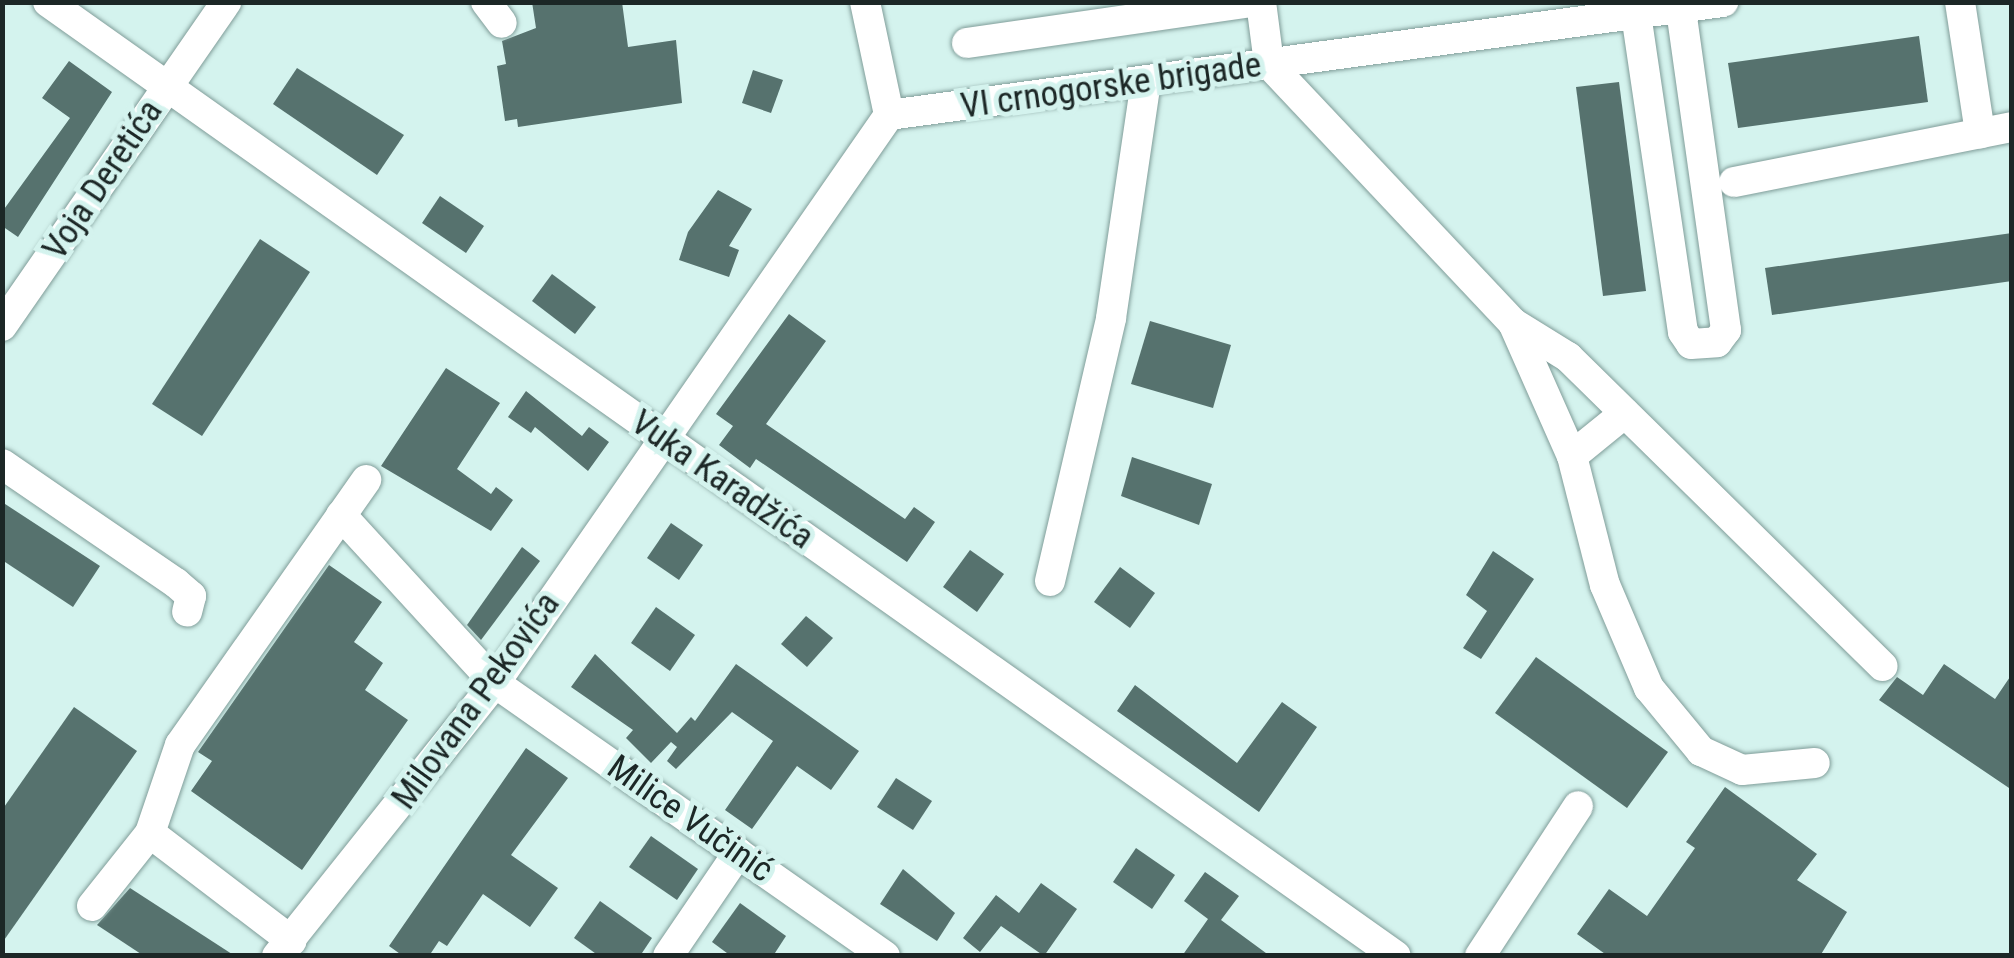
<!DOCTYPE html>
<html>
<head>
<meta charset="utf-8">
<style>
	body { margin:0 }
	#map { position:relative; width:2014px; height:958px; overflow:hidden; background:#d4f3ee; font-family:"Roboto Condensed",sans-serif }
	div>[style] { position:absolute }
	.building>* { inset:0; background:#56726e }
	.roads { filter:drop-shadow(0 0 2px #809d99) drop-shadow(0 0 2px #809d99) }
	.minor>* { height:30px; margin:-15px; padding:0 15px; transform-origin:15px; border-radius:15px; background:#fff }
	span { translate:-50% -50%; white-space:nowrap; text-align:center; line-height:1.15; -webkit-text-stroke:10px #d4f3ee; paint-order:stroke }
	.street-label { font-size:35px; color:#1c2726 }
	.frame { position:absolute; inset:0; border:5px solid #1c2726; pointer-events:none }
</style>
</head>
<body>
<div id="map">
	<div class="building">
		<i style="clip-path:polygon(532px 2px,622px 2px,628px 47px,676px 40px,682px 103px,518px 127px,517px 119px,505px 121px,497px 66px,506px 64px,502px 41px,536px 28px)"></i>
		<i style="clip-path:polygon(1919px 36px,1928px 102px,1738px 128px,1728px 63px)"></i>
		<i style="clip-path:polygon(69px 61px,112px 92px,18px 237px,2px 226px,2px 212px,70px 118px,42px 98px)"></i>
		<i style="clip-path:polygon(297px 68px,404px 135px,377px 175px,273px 104px)"></i>
		<i style="clip-path:polygon(753px 70px,783px 80px,771px 113px,742px 103px)"></i>
		<i style="clip-path:polygon(1619px 82px,1646px 291px,1603px 296px,1576px 87px)"></i>
		<i style="clip-path:polygon(718px 190px,752px 209px,729px 246px,739px 250px,729px 277px,679px 260px,688px 232px)"></i>
		<i style="clip-path:polygon(440px 196px,484px 226px,466px 253px,422px 223px)"></i>
		<i style="clip-path:polygon(2012px 233px,2012px 281px,1772px 315px,1765px 268px)"></i>
		<i style="clip-path:polygon(260px 239px,310px 272px,202px 436px,152px 404px)"></i>
		<i style="clip-path:polygon(552px 274px,596px 307px,575px 334px,532px 301px)"></i>
		<i style="clip-path:polygon(789px 314px,826px 341px,766px 424px,905px 519px,914px 507px,935px 522px,907px 562px,756px 459px,750px 468px,719px 445px,733px 426px,716px 414px)"></i>
		<i style="clip-path:polygon(1150px 321px,1231px 345px,1213px 408px,1131px 384px)"></i>
		<i style="clip-path:polygon(446px 368px,500px 403px,457px 469px,491px 494px,496px 487px,513px 500px,491px 531px,381px 466px)"></i>
		<i style="clip-path:polygon(526px 391px,582px 436px,589px 427px,609px 442px,588px 471px,535px 427px,531px 433px,508px 417px)"></i>
		<i style="clip-path:polygon(1132px 457px,1212px 484px,1199px 525px,1121px 496px)"></i>
		<i style="clip-path:polygon(2px 502px,100px 566px,73px 607px,2px 560px)"></i>
		<i style="clip-path:polygon(671px 523px,703px 545px,679px 580px,647px 558px)"></i>
		<i style="clip-path:polygon(522px 547px,540px 561px,481px 640px,467px 625px)"></i>
		<i style="clip-path:polygon(970px 550px,1004px 574px,977px 612px,943px 587px)"></i>
		<i style="clip-path:polygon(1493px 551px,1534px 579px,1481px 659px,1463px 648px,1487px 611px,1466px 595px)"></i>
		<i style="clip-path:polygon(329px 565px,382px 602px,354px 642px,383px 663px,365px 690px,408px 720px,302px 870px,191px 791px,212px 761px,198px 752px)"></i>
		<i style="clip-path:polygon(1120px 567px,1155px 593px,1130px 628px,1094px 602px)"></i>
		<i style="clip-path:polygon(656px 607px,695px 635px,670px 671px,631px 643px)"></i>
		<i style="clip-path:polygon(806px 616px,833px 638px,807px 667px,781px 644px)"></i>
		<i style="clip-path:polygon(595px 654px,677px 733px,691px 717px,695px 721px,736px 664px,859px 751px,831px 790px,797px 766px,752px 829px,725px 810px,773px 741px,732px 712px,676px 769px,667px 761px,677px 747px,671px 742px,651px 763px,626px 738px,633px 730px,571px 687px)"></i>
		<i style="clip-path:polygon(1536px 657px,1668px 752px,1627px 808px,1495px 713px)"></i>
		<i style="clip-path:polygon(1944px 664px,1995px 699px,2012px 674px,2012px 790px,1879px 700px,1897px 677px,1923px 695px)"></i>
		<i style="clip-path:polygon(1135px 685px,1237px 763px,1282px 702px,1317px 727px,1259px 812px,1117px 711px)"></i>
		<i style="clip-path:polygon(74px 707px,137px 751px,2px 943px,2px 810px)"></i>
		<i style="clip-path:polygon(526px 748px,568px 778px,511px 855px,558px 888px,530px 927px,483px 894px,447px 946px,439px 941px,429px 956px,403px 956px,389px 946px)"></i>
		<i style="clip-path:polygon(896px 778px,932px 801px,913px 830px,877px 807px)"></i>
		<i style="clip-path:polygon(1725px 787px,1817px 854px,1797px 880px,1847px 912px,1820px 956px,1608px 956px,1577px 934px,1609px 889px,1647px 916px,1695px 848px,1686px 842px)"></i>
		<i style="clip-path:polygon(651px 836px,698px 869px,677px 900px,629px 867px)"></i>
		<i style="clip-path:polygon(1136px 848px,1175px 875px,1152px 909px,1113px 882px)"></i>
		<i style="clip-path:polygon(903px 869px,955px 913px,937px 941px,880px 904px)"></i>
		<i style="clip-path:polygon(1205px 872px,1239px 896px,1221px 920px,1270px 956px,1182px 956px,1208px 919px,1184px 901px)"></i>
		<i style="clip-path:polygon(1041px 883px,1077px 909px,1044px 956px,1001px 926px,980px 952px,963px 938px,996px 895px,1019px 913px)"></i>
		<i style="clip-path:polygon(130px 888px,235px 956px,144px 956px,97px 925px)"></i>
		<i style="clip-path:polygon(600px 901px,652px 938px,640px 956px,599px 956px,574px 938px)"></i>
		<i style="clip-path:polygon(740px 903px,786px 936px,773px 956px,731px 956px,712px 942px)"></i>
	</div>
	<div class="roads">
		<div class="minor">
			<i style="left:48px;top:2px;width:1651px;rotate:35.29deg"></i>
			<i style="left:486px;top:2px;width:26px;rotate:53deg"></i>
			<i style="left:865px;top:2px;width:116px;rotate:78deg"></i>
			<i style="left:1261px;top:2px;width:63px;rotate:82.6deg"></i>
			<i style="left:1269px;top:64px;width:356px;rotate:46.7deg"></i>
			<i style="left:1513px;top:323px;width:145px;rotate:66.1deg"></i>
			<i style="left:1572px;top:456px;width:133px;rotate:75.7deg"></i>
			<i style="left:1605px;top:585px;width:112px;rotate:66.9deg"></i>
			<i style="left:1649px;top:688px;width:82px;rotate:50.5deg"></i>
			<i style="left:1701px;top:751px;width:45px;rotate:24.9deg"></i>
			<i style="left:1742px;top:770px;width:73px;rotate:-5.5deg"></i>
			<i style="left:1960px;top:2px;width:133px;rotate:81.3deg"></i>
			<i style="left:1636px;top:14px;width:321px;rotate:81.6deg"></i>
			<i style="left:1683px;top:332px;width:14px;rotate:56deg"></i>
			<i style="left:1691px;top:344px;width:26px;rotate:-4deg"></i>
			<i style="left:1717px;top:342px;width:15px;rotate:-53deg"></i>
			<i style="left:1726px;top:330px;width:325px;rotate:-98deg"></i>
			<i style="left:967px;top:43px;width:287px;rotate:-8.2deg"></i>
			<i style="left:1734px;top:182px;width:283px;rotate:-11.2deg"></i>
			<i style="left:1513px;top:323px;width:65px;rotate:31.7deg"></i>
			<i style="left:1568px;top:357px;width:441px;rotate:44.5deg"></i>
			<i style="left:2px;top:326px;width:394px;rotate:-55.3deg"></i>
			<i style="left:1572px;top:456px;width:68px;rotate:-39.1deg"></i>
			<i style="left:2px;top:464px;width:211px;rotate:34.4deg"></i>
			<i style="left:176px;top:583px;width:20px;rotate:41deg"></i>
			<i style="left:191px;top:596px;width:16px;rotate:104deg"></i>
			<i style="left:341px;top:515px;width:228px;rotate:47.5deg"></i>
			<i style="left:495px;top:683px;width:476px;rotate:35deg"></i>
			<i style="left:1050px;top:581px;width:270px;rotate:-76.9deg"></i>
			<i style="left:1111px;top:318px;width:240px;rotate:-81.6deg"></i>
			<i style="left:150px;top:833px;width:178px;rotate:37.3deg"></i>
			<i style="left:92px;top:906px;width:93px;rotate:-51.5deg"></i>
			<i style="left:150px;top:833px;width:93px;rotate:-71.2deg"></i>
			<i style="left:180px;top:745px;width:324px;rotate:-54.9deg"></i>
			<i style="left:277px;top:956px;width:349px;rotate:-51.4deg"></i>
			<i style="left:495px;top:683px;width:691px;rotate:-55.25deg"></i>
			<i style="left:889px;top:115px;width:842px;rotate:-7.72deg"></i>
			<i style="left:668px;top:956px;width:125px;rotate:-55.8deg"></i>
			<i style="left:1480px;top:956px;width:179px;rotate:-56.8deg"></i>
		</div>
	</div>
	<div class="street-label">
		<span style="left:1111px;top:86px;rotate:-8deg">VI crnogorske brigade</span>
		<span style="left:103px;top:180px;rotate:-56deg">Voja Deretića</span>
		<span style="left:722px;top:480px;rotate:35deg">Vuka Karadžića</span>
		<span style="left:476px;top:701px;rotate:-54deg">Milovana Pekovića</span>
		<span style="left:690px;top:819px;rotate:35deg">Milice Vučinić</span>
	</div>
	<div class="frame"></div>
</div>
</body>
</html>
